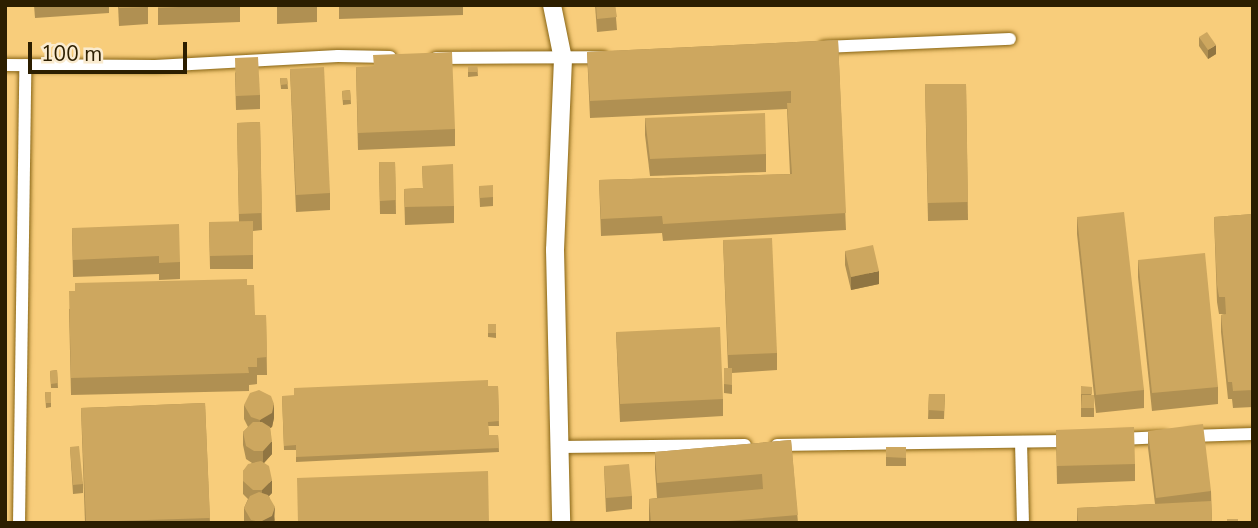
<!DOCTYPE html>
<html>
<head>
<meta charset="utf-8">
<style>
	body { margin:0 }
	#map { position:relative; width:1258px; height:528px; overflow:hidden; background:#fadba2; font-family:"Nunito Sans",sans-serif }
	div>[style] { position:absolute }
	.built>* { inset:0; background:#f8cd7b }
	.roads { filter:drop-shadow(0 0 2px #876414) drop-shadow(0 0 2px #876414) }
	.street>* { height:12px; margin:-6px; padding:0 6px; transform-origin:6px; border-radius:6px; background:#fff }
	.secondary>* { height:18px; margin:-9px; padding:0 9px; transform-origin:9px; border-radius:9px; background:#fff }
	.wall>* { inset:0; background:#b09052 }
	.shaded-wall>* { inset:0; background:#907542 }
	.building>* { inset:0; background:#cda75f }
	span { translate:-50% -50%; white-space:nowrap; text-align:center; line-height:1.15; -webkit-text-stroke:6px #faebcf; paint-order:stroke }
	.frame { position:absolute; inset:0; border:7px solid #2c1e00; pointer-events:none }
	.scale { position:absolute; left:28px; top:42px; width:159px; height:32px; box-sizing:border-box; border:4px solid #2c1e00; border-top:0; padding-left:9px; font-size:21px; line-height:24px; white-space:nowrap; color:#2c1e00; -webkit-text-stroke:5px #faebcf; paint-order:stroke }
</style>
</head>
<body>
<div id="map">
	<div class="built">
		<i style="clip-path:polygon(5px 5px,1253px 5px,1253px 523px,5px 523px)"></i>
	</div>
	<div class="roads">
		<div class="street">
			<i style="left:824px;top:47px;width:186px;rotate:-2.5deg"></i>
			<i style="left:436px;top:58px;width:167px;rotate:-0.3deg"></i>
			<i style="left:5px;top:65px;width:150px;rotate:0.4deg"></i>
			<i style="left:155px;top:66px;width:183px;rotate:-3.1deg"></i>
			<i style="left:338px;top:56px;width:52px;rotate:1.1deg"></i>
			<i style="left:1190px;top:436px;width:63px;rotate:-1.8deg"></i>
			<i style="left:1120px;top:439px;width:44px;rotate:-2.6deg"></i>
			<i style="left:1021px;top:442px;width:81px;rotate:88.6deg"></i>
			<i style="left:777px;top:445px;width:293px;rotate:-0.8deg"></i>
			<i style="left:559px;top:447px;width:186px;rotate:-0.6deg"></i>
			<i style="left:19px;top:523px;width:458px;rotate:-89.2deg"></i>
		</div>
		<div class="secondary">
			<i style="left:552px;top:5px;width:55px;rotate:78.5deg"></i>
			<i style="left:563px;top:59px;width:191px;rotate:92.4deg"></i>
			<i style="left:555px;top:250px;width:273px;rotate:88.7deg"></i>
		</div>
	</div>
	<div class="wall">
		<i style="clip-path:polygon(34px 5px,109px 5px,109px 13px,35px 18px)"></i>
		<i style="clip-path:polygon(118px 5px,148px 5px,148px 24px,119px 26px)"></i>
		<i style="clip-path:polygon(158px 5px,240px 5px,240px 22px,158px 25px)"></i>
		<i style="clip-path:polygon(277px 5px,317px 5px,317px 22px,277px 24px)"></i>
		<i style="clip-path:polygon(339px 5px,463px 5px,463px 15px,339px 19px)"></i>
		<i style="clip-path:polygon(595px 5px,615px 5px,617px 30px,597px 32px)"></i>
		<i style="clip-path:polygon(1199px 37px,1216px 54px,1208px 59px,1199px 46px)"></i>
		<i style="clip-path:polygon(838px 40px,846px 230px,663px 241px,662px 233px,601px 236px,599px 180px,790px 174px,787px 109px,590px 118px,587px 52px)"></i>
		<i style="clip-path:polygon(468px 66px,477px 66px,478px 76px,468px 77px)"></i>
		<i style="clip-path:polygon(356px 67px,455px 129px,455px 146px,358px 150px)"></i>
		<i style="clip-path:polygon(290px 69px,330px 193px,330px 210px,296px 212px)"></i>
		<i style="clip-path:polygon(235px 72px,260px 95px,260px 109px,236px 110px)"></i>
		<i style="clip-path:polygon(280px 78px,287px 78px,288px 89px,281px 89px)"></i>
		<i style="clip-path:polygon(925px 84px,966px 84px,968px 220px,928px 221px)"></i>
		<i style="clip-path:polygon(350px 90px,351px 104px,343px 105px,342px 91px)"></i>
		<i style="clip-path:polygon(645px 118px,766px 154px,766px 172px,650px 176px,645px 135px)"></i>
		<i style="clip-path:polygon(260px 122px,262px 230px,253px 231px,253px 269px,210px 269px,209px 222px,239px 222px,237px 123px)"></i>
		<i style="clip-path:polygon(379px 162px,395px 162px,396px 214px,380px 214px)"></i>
		<i style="clip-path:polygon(422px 166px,454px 206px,454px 223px,405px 225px,404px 189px,423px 188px)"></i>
		<i style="clip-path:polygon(479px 186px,493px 197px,493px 206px,480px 207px)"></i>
		<i style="clip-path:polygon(1253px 214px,1253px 407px,1233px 408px,1232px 399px,1228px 399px,1221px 332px,1221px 315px,1225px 314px,1219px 314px,1217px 302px,1214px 217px)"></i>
		<i style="clip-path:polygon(1077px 217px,1144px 390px,1144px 408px,1096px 413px,1094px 396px,1094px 417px,1081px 417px,1081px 386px,1092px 395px,1094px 395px,1077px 234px)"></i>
		<i style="clip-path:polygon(72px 228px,180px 262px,180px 279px,159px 280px,159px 274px,73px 277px)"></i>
		<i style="clip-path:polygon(723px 240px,777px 353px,777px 370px,732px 373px,732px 394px,724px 393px,724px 368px,728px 368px)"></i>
		<i style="clip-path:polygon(845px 251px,879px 284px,851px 290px,845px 265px)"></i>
		<i style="clip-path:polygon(1138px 260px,1218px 387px,1218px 404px,1152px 411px,1138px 277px)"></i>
		<i style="clip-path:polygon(247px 285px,255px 315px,266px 315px,267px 375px,257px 375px,257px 384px,249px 385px,249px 391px,71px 395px,69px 309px)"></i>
		<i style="clip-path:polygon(488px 324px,496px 324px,496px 338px,488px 337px)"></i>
		<i style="clip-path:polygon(616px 332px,723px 399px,723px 416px,620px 422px)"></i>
		<i style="clip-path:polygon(57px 370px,58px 388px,51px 388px,50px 371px)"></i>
		<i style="clip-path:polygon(488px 386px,498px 386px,499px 426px,488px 426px,489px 435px,498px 435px,499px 452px,296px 462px,296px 450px,284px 450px,282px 396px)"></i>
		<i style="clip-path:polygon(45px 392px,51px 392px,51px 407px,46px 408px)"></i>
		<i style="clip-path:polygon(929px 394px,945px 394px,944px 419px,928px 419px)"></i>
		<i style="clip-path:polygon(205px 403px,210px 523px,85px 523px,81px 408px)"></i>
		<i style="clip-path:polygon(244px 405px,274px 418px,272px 427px,270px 428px,272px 454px,264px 463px,272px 493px,269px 496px,275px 520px,274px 523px,245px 523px,244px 521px,244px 508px,248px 499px,243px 494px,243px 471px,252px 463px,246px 459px,243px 445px,243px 432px,248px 427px,244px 419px)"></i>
		<i style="clip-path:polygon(1056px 430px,1135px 464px,1135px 481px,1057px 484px)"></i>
		<i style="clip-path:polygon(1148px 431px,1211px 491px,1212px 523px,1077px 523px,1077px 508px,1155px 504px,1148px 448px)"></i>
		<i style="clip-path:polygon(791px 440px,798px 523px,649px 523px,649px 499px,657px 498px,655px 469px,655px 452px)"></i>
		<i style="clip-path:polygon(70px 447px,83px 484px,83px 493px,73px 494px)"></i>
		<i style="clip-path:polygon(886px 447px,906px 447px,906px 466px,886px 466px)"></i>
		<i style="clip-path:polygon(604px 466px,632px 496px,632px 509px,606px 512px)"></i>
	</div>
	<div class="shaded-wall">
		<i style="clip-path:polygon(1216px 45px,1216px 54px,1208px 59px,1208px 50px)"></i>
		<i style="clip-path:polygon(879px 271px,879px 284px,851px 290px,851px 277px)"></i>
		<i style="clip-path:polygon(274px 404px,274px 418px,272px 427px,260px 433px,260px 420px)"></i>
		<i style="clip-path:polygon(272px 441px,272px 454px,263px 464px,263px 451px)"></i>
		<i style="clip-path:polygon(272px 480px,272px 493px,262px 503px,262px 490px)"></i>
		<i style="clip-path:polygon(275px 507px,274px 523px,260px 523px)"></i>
	</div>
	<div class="building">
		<i style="clip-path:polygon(119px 5px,148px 5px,148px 7px,119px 8px)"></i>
		<i style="clip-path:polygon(158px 5px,220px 5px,158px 8px)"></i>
		<i style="clip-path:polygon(277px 5px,307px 5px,277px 6px)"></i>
		<i style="clip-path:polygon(596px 5px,615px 5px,617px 17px,597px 19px)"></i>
		<i style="clip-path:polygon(1207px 32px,1216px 45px,1208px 50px,1199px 37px)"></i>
		<i style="clip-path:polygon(838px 40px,846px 213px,663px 224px,662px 216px,601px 219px,599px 180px,792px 174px,787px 103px,791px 103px,791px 91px,590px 101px,587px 52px)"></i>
		<i style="clip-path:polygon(452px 52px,455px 129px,358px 133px,356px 67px,374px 66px,373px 55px)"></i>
		<i style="clip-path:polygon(258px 57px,260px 95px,236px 96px,235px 58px)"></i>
		<i style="clip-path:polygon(468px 66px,477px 66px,478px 72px,468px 72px)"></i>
		<i style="clip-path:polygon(324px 67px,330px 193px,296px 195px,290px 69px)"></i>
		<i style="clip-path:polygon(280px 78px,287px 78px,288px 84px,281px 85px)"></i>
		<i style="clip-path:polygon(925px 84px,966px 84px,968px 202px,928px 203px)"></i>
		<i style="clip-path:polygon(350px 90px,351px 100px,343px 100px,342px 91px)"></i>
		<i style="clip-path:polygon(765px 113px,766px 154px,650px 159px,645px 118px)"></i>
		<i style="clip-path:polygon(260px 122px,262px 213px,239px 214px,237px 123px)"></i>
		<i style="clip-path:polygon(379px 162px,395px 162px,396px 200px,380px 201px)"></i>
		<i style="clip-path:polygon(453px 164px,454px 206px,405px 207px,404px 189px,423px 188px,422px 166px)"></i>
		<i style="clip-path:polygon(493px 185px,493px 197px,480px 198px,479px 186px)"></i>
		<i style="clip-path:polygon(1124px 212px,1144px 390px,1096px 395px,1077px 217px)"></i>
		<i style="clip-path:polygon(1253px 214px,1253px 390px,1233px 391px,1232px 382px,1228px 382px,1221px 315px,1226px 314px,1225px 297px,1219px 297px,1217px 285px,1214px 217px)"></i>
		<i style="clip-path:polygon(253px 221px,253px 255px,210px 256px,209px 222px)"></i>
		<i style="clip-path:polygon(179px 224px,180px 262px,159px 263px,159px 256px,73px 260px,72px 228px)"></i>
		<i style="clip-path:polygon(772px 238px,777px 353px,728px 355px,723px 240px)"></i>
		<i style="clip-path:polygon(873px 245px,879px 271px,851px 277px,845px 251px)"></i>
		<i style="clip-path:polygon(1205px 253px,1218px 387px,1152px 393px,1138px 260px)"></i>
		<i style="clip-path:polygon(247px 279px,247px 285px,254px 285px,255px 315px,266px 315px,267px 357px,257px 358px,257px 367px,248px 367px,249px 373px,71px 378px,69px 291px,75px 291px,75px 283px)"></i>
		<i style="clip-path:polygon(488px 324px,496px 324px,496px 333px,488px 333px)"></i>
		<i style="clip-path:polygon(720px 327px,723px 399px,620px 404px,616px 332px)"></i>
		<i style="clip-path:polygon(724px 368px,732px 368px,732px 385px,724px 384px)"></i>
		<i style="clip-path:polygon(57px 370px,58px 383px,51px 384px,50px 371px)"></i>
		<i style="clip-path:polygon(488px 380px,488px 386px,498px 386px,499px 421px,488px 422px,489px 435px,498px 435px,499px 448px,296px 457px,296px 445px,284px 446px,282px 396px,294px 396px,294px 388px)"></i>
		<i style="clip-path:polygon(1081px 386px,1092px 387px,1092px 394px,1081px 394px)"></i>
		<i style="clip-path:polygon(259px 390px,271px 396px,274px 404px,272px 413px,260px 420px,251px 417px,244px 405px,250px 393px)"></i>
		<i style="clip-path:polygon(45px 392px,51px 392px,51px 403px,46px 403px)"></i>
		<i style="clip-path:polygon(929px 394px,945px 394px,944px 411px,928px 410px)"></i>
		<i style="clip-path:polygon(1082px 395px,1094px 395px,1094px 408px,1081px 408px)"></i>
		<i style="clip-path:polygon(205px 403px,210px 518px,86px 522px,81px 408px)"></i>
		<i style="clip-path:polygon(253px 422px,262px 422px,270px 427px,272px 441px,263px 451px,254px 451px,246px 446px,243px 432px)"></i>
		<i style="clip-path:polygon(1203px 424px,1211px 491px,1156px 498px,1148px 431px)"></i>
		<i style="clip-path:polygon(1134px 427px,1135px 464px,1057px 466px,1056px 430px)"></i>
		<i style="clip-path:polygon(791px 440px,798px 515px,704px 523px,651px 523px,649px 499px,763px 489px,762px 474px,657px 483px,655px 452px)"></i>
		<i style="clip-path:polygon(79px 446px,83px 484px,73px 485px,70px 447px)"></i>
		<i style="clip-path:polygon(886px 447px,906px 447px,906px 458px,886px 457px)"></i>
		<i style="clip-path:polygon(261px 461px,269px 466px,272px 480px,262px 490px,253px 490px,243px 481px,243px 471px,248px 464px)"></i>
		<i style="clip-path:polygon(629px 464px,632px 496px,606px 498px,604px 466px)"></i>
		<i style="clip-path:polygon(488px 471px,489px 523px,298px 523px,297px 478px)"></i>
		<i style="clip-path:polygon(259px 492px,268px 495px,275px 507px,272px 516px,260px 522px,251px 520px,244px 508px,250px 496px)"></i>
		<i style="clip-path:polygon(1211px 501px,1212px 523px,1078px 523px,1077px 508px)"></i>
		<i style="clip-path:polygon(1227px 519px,1238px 519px,1238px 523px,1227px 523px)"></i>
	</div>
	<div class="frame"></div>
	<div class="scale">100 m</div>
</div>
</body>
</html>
